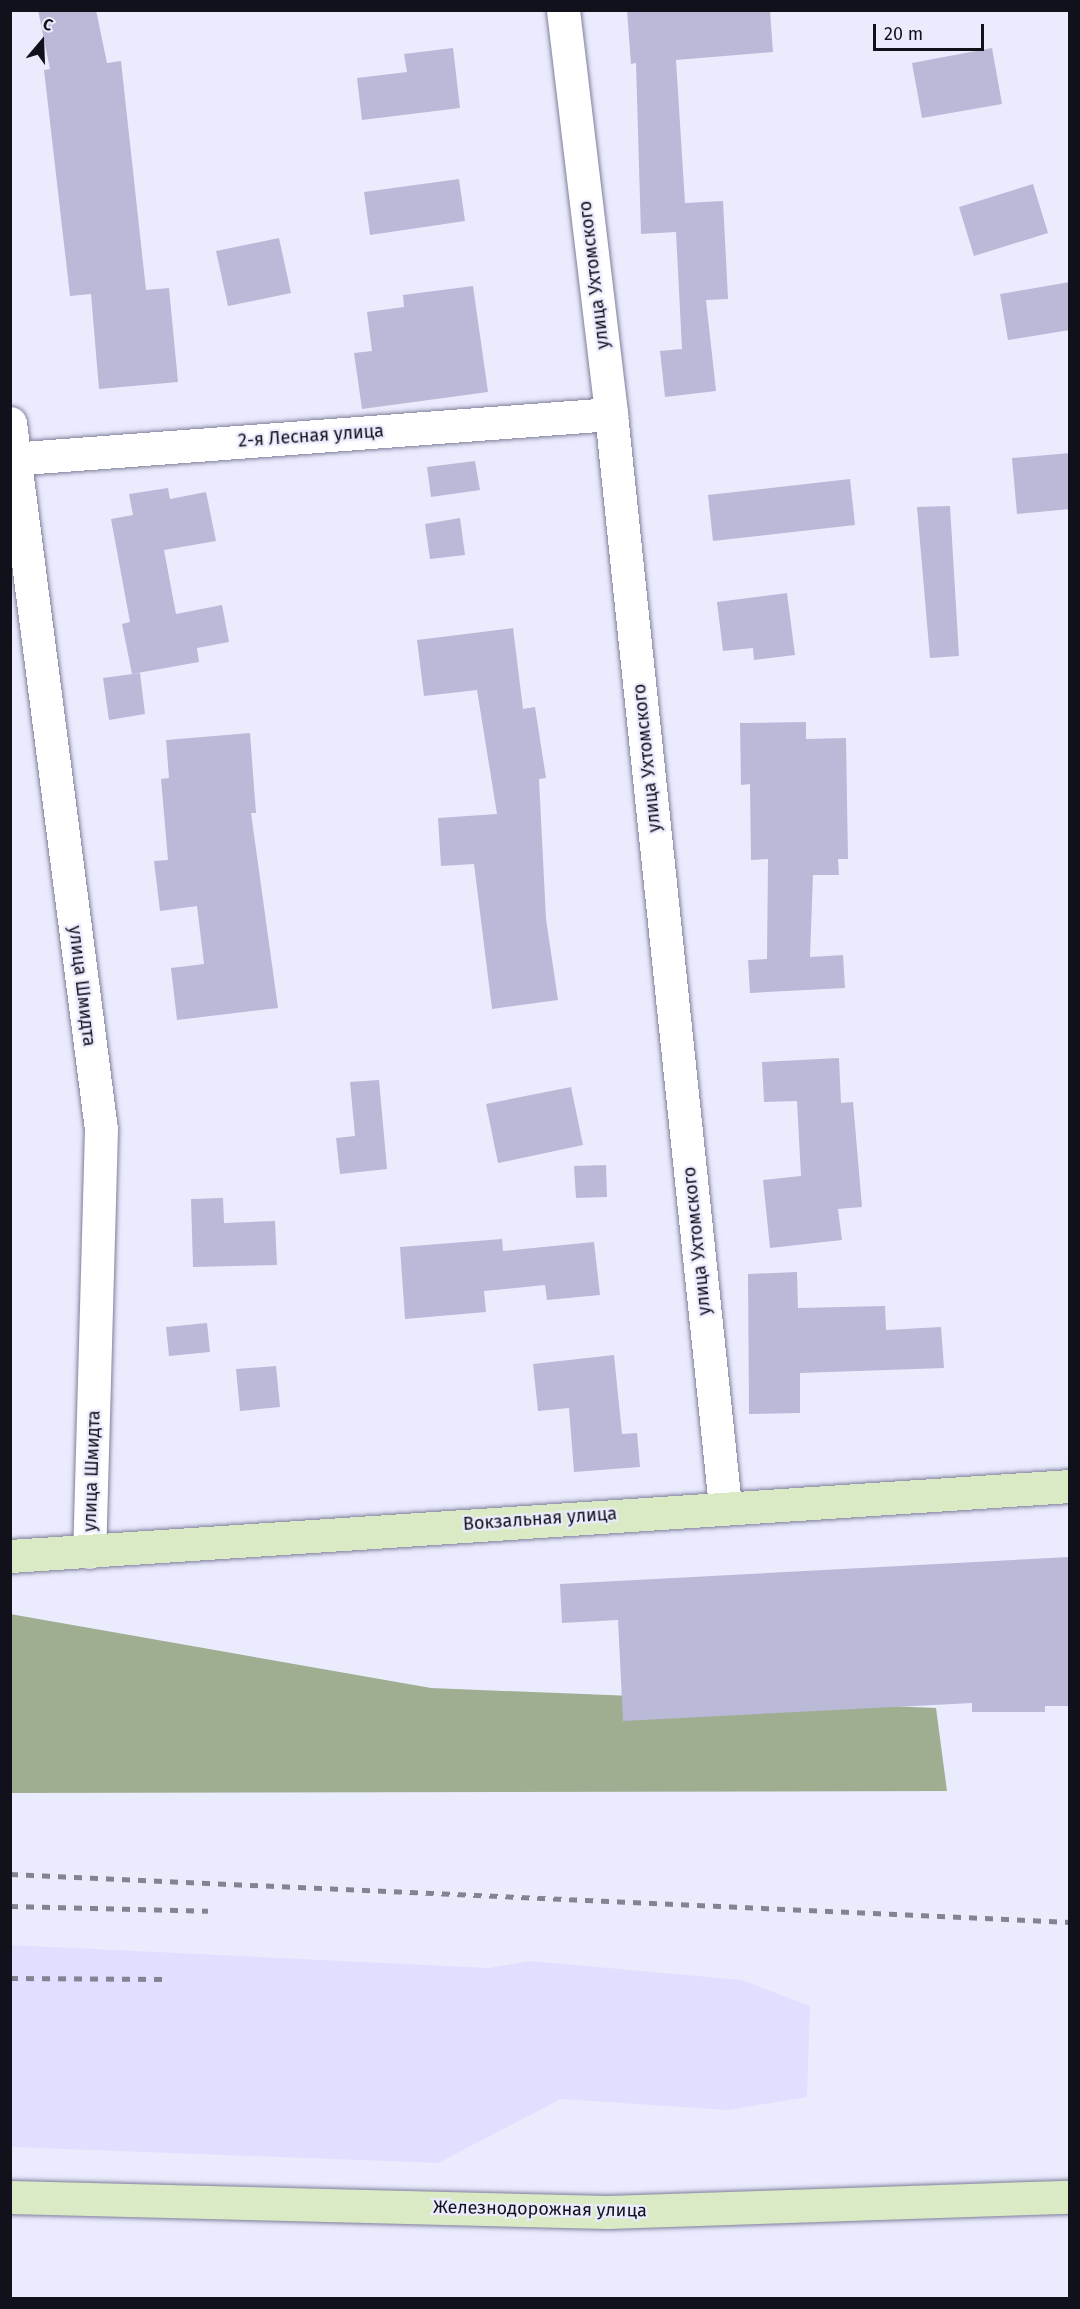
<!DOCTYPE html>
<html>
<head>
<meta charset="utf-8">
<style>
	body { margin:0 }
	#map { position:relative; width:1080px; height:2309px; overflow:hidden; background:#ebebfe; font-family:"Fira Sans",sans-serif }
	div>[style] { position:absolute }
	.built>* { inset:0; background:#e0dfff }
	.forest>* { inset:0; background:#9fae90 }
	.building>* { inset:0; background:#bab9d8 }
	.roads { filter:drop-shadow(0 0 2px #7f7e9b) drop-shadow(0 0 2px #7f7e9b) }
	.street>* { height:33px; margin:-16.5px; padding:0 16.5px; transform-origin:16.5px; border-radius:16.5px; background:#fff }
	.secondary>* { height:33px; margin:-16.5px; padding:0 16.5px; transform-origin:16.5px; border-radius:16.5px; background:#daeac4 }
	.rail>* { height:4.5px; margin-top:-2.25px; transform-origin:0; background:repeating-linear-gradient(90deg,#838392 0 8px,transparent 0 16px) }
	span { translate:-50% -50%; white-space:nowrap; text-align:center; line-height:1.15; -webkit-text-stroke:4.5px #ebebfe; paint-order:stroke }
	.street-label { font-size:18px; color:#11111c }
	.frame { position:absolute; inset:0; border:12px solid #11111c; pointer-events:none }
	.north { position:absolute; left:12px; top:12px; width:60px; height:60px; -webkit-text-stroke:4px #ebebfe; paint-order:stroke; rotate:19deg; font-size:16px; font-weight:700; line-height:24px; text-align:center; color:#11111c }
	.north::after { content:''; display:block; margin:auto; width:21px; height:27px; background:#11111c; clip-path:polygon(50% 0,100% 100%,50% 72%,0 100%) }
	.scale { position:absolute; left:873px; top:24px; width:111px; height:27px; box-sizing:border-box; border:3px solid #11111c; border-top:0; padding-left:8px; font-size:18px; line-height:21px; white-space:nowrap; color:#11111c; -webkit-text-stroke:4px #ebebfe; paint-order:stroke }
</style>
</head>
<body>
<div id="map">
	<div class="built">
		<i style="clip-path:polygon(10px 1945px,489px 1968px,530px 1961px,742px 1980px,810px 2006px,807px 2097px,728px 2110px,561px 2099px,438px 2163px,11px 2147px)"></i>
	</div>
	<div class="forest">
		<i style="clip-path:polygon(10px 1614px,431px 1688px,936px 1708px,947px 1791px,11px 1793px)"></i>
	</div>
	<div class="building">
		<i style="clip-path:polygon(38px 10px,96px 10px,107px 63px,121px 61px,146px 290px,169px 288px,178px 382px,99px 389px,91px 294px,70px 296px,44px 70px,50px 69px)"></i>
		<i style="clip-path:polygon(627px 10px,770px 10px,773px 52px,676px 60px,685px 203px,723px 201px,728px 299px,706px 300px,716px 391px,665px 397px,660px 351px,682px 349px,676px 232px,641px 234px,636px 63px,631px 64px)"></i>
		<i style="clip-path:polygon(453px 48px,460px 108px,362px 120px,357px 78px,407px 72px,404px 54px)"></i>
		<i style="clip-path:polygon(992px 48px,1002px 104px,922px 118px,912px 63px)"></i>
		<i style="clip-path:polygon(459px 179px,465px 221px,370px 235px,364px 192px)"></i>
		<i style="clip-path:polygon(1033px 184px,1048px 233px,974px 256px,959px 207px)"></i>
		<i style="clip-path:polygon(279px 238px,291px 293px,228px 306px,216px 251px)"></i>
		<i style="clip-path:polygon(1070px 282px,1070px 330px,1008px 340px,1000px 294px)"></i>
		<i style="clip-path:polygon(473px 286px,488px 392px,362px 409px,354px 353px,372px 351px,367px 312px,404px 307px,403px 295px)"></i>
		<i style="clip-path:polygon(1070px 453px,1070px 509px,1017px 514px,1012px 458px)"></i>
		<i style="clip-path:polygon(475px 461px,480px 490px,431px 497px,427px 467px)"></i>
		<i style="clip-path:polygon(850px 479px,855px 525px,713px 541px,708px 495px)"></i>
		<i style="clip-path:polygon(168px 488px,170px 499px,206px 492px,216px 541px,164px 550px,176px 614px,222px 605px,229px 642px,197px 648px,199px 662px,132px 674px,122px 624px,130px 622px,111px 519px,133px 515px,129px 494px)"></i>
		<i style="clip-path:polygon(950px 506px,959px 656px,930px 658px,917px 507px)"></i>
		<i style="clip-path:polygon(460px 518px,465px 555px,430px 559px,425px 524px)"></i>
		<i style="clip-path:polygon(787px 593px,795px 655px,754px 660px,753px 648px,723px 651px,717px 602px)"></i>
		<i style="clip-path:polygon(513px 628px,523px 709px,535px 707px,546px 778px,539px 779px,546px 919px,558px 1000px,492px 1009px,474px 864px,441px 866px,438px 818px,497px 814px,477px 690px,424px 696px,417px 640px)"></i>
		<i style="clip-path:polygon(140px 673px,145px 714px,109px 720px,103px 678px)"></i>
		<i style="clip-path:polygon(806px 722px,806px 739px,846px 738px,848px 859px,838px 859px,839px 875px,813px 875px,810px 957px,843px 955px,845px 988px,750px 993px,748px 960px,767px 959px,768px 859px,751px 860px,750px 784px,741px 785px,740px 723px)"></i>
		<i style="clip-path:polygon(250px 733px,256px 813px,251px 813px,278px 1008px,177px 1020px,171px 968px,204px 964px,197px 906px,160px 911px,154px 861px,168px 860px,161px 779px,169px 778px,166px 740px)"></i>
		<i style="clip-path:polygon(839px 1058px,841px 1103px,853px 1102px,862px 1207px,838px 1209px,842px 1240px,770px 1248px,763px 1180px,801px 1176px,797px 1101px,764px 1102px,762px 1062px)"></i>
		<i style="clip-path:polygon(379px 1080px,387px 1169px,340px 1174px,336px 1138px,355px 1136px,350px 1082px)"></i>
		<i style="clip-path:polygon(571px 1087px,583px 1145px,498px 1163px,486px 1104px)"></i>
		<i style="clip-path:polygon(606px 1165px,607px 1197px,576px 1198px,574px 1166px)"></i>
		<i style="clip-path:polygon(223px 1198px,224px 1223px,275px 1221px,277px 1265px,193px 1267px,191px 1199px)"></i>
		<i style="clip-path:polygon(502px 1239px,503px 1251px,594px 1242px,600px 1295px,547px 1300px,545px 1285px,484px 1291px,486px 1312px,405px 1319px,400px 1247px)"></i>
		<i style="clip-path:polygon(797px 1272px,798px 1308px,885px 1306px,886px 1330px,941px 1327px,944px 1368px,800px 1373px,800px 1413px,749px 1414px,748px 1274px)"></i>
		<i style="clip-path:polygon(207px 1323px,210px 1352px,169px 1356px,166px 1327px)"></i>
		<i style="clip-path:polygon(614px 1355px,622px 1434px,637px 1433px,640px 1467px,574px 1472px,569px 1408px,538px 1411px,533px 1364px)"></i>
		<i style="clip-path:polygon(276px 1366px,280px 1407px,240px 1411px,236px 1369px)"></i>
		<i style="clip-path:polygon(1070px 1557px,1070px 1706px,1045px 1706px,1045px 1712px,972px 1712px,972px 1703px,623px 1721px,618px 1620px,562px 1623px,560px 1584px)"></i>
	</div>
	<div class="roads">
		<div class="street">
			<i style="left:563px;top:10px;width:407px;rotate:83.2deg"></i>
			<i style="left:611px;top:414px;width:1098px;rotate:84.04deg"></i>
			<i style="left:10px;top:423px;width:712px;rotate:82.66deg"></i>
			<i style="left:101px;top:1129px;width:423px;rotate:91.6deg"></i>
			<i style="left:10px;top:459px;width:603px;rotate:-4.28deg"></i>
		</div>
		<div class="secondary">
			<i style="left:10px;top:1556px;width:1062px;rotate:-3.78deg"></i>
			<i style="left:10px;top:2197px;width:598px;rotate:1.44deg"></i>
			<i style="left:608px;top:2212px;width:462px;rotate:-1.9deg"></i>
		</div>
	</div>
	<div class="rail">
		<i style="left:10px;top:1874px;width:1061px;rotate:2.59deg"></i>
		<i style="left:10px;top:1906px;width:198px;rotate:1.4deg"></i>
		<i style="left:10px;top:1978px;width:157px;rotate:0.4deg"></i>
	</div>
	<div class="street-label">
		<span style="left:594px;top:275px;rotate:-97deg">улица Ухтомского</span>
		<span style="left:311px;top:436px;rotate:-4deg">2-я Лесная улица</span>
		<span style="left:647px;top:758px;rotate:-96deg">улица Ухтомского</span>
		<span style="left:82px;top:986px;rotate:83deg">улица Шмидта</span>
		<span style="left:697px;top:1241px;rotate:-96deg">улица Ухтомского</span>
		<span style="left:92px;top:1471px;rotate:-88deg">улица Шмидта</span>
		<span style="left:540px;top:1519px;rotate:-4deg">Вокзальная улица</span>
		<span style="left:540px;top:2209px;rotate:1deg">Железнодорожная улица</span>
	</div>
	<div class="frame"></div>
	<div class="north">С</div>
	<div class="scale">20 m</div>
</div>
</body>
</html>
